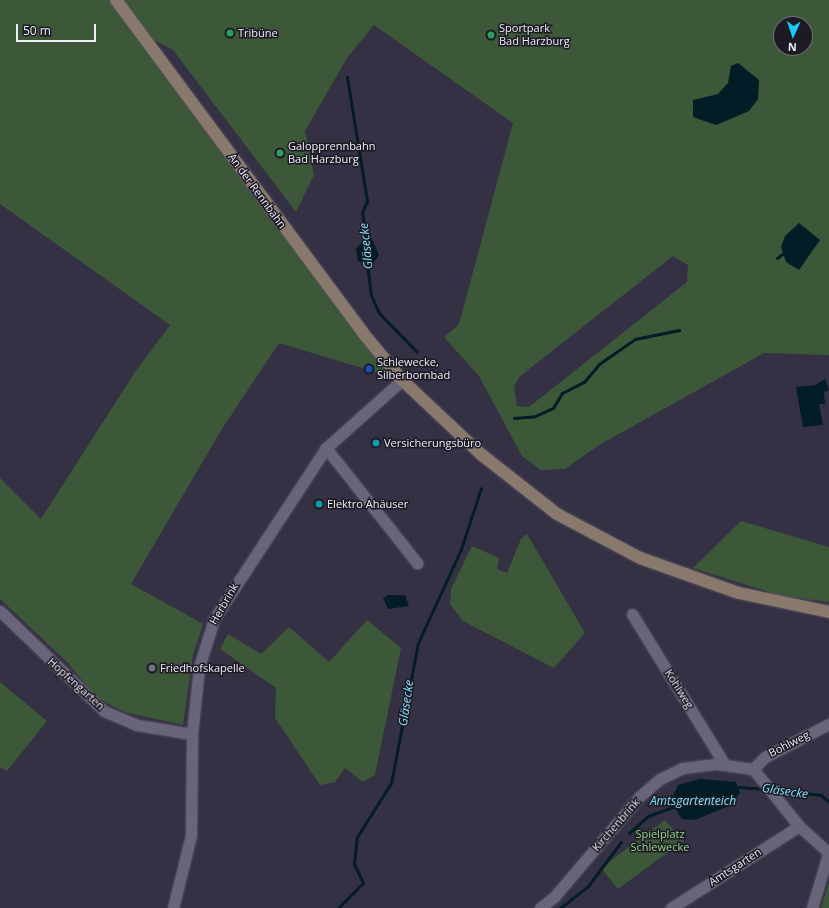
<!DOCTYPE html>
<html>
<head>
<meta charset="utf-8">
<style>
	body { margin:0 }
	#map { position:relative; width:829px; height:908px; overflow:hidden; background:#353144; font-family:"Open Sans",sans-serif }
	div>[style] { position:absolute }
	.green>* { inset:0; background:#3d5739 }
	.water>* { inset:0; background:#021d25 }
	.stream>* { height:3px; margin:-1.5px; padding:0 1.5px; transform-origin:1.5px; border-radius:1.5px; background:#021d25 }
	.roads { filter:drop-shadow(0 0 1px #544f60) drop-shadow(0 0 1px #544f60) }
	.street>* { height:11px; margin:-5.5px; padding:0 5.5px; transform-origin:5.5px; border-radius:5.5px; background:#686479 }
	.secondary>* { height:12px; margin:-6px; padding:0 6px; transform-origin:6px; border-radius:6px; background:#89786c }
	.dots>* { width:11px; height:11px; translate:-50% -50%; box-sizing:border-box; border:2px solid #1c1a23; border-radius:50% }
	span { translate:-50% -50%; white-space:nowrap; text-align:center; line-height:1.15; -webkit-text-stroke:3px #1c1a23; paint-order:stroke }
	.poi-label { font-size:11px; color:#efecf9 }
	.left { translate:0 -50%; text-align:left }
	.street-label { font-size:11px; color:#efecf9 }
	.park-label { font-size:11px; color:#95d88d }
	.water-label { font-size:12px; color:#83e0ff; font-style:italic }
	.north { position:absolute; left:773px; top:16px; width:40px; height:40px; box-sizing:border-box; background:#1c1a23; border:1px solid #706e79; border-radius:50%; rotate:183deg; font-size:11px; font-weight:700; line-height:16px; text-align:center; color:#efecf9 }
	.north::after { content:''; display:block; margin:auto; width:14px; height:18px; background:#1cc9fc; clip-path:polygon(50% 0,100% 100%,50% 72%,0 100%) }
	.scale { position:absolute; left:16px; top:24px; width:80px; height:18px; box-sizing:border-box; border:2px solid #efecf9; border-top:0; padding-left:5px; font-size:12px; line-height:14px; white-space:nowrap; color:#efecf9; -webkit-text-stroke:3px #1c1a23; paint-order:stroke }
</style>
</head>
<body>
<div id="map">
	<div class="green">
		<i style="clip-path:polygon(evenodd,0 0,829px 0,829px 355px,764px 353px,599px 445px,565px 469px,541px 470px,522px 456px,479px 376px,444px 337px,459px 324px,513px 123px,374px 25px,347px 58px,305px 131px,314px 175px,296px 212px,173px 50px,148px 37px,402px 380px,279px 343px,220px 432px,131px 584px,203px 624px,193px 655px,183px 725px,124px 712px,96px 697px,67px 662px,0 599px,0 478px,41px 519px,135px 372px,170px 325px,0 204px,0 0,781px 24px,805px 24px,805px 48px,781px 48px,781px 24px,0 0,673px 256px,688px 265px,687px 282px,529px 407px,517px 406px,514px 387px,519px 377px,673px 256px)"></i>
		<i style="clip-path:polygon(741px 521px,829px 547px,829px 602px,781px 596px,693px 568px)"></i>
		<i style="clip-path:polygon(527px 534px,585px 633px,554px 668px,463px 621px,450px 604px,451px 589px,472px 546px,499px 558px,497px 569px,507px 573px,521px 539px)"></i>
		<i style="clip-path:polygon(367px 620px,401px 648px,375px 775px,363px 782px,345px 768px,335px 782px,320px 785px,275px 718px,276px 688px,220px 649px,228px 634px,261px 654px,289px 627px,329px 662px)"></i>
		<i style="clip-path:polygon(0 682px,47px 721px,7px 771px,0 767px)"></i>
		<i style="clip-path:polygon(665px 820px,683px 841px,618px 889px,601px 868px)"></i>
		<i style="clip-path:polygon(829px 882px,829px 908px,821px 908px)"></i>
	</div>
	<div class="water">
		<i style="clip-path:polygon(738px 63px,759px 80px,758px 99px,749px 111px,716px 125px,693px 117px,693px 100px,718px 94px,728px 83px,731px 66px)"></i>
		<i style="clip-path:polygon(799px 223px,820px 240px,799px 270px,786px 262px,781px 247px,785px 236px)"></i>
		<i style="clip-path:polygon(366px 237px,372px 239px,379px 255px,371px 266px,358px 261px,356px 249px)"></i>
		<i style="clip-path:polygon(825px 379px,829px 390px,824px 392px,825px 404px,819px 404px,823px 425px,803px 427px,796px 387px,815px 385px)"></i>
		<i style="clip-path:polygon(388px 595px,405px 595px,409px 606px,388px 609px,383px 598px)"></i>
		<i style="clip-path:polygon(700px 779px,736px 782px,740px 793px,729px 806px,695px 820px,682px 819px,670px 802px,678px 785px)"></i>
	</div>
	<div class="stream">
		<i style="left:347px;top:77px;width:126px;rotate:80.8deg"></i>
		<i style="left:367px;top:201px;width:12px;rotate:114deg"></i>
		<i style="left:362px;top:212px;width:28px;rotate:82deg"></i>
		<i style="left:777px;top:258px;width:10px;rotate:-37deg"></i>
		<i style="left:367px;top:263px;width:32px;rotate:83deg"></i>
		<i style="left:371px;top:295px;width:20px;rotate:66deg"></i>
		<i style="left:379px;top:313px;width:54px;rotate:45.7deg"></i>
		<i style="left:514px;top:418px;width:21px;rotate:-5deg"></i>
		<i style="left:535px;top:416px;width:20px;rotate:-24deg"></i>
		<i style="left:553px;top:408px;width:17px;rotate:-59deg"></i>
		<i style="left:562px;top:393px;width:25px;rotate:-27deg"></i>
		<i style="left:584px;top:382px;width:23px;rotate:-50deg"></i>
		<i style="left:599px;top:364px;width:44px;rotate:-34.8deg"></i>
		<i style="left:635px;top:339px;width:45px;rotate:-11.6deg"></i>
		<i style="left:738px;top:787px;width:28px;rotate:4deg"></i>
		<i style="left:773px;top:789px;width:48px;rotate:7.1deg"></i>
		<i style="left:821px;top:795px;width:11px;rotate:41deg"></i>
		<i style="left:629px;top:833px;width:25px;rotate:-42deg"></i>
		<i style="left:648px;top:816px;width:29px;rotate:-20deg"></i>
		<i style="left:338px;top:908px;width:35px;rotate:-45deg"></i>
		<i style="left:363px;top:883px;width:21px;rotate:-115deg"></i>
		<i style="left:354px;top:864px;width:27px;rotate:-84deg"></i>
		<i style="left:357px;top:837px;width:64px;rotate:-57.8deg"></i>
		<i style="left:391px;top:783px;width:143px;rotate:-79.1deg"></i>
		<i style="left:418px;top:643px;width:103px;rotate:-65.4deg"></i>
		<i style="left:461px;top:549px;width:64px;rotate:-71.8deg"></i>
		<i style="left:560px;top:908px;width:36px;rotate:-38deg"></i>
		<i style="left:588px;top:886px;width:55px;rotate:-53.1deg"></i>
	</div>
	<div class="roads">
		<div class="street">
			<i style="left:326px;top:448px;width:147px;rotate:51.6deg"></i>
			<i style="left:0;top:611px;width:144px;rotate:43.9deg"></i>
			<i style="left:104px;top:711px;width:36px;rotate:23deg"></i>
			<i style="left:137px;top:725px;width:56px;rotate:9.3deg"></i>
			<i style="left:632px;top:614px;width:177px;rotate:58.4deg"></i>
			<i style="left:753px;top:769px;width:17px;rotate:-45deg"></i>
			<i style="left:765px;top:757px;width:72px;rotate:-27.3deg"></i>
			<i style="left:173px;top:908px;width:75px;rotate:-76.1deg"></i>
			<i style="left:191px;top:835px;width:101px;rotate:-89.4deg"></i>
			<i style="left:192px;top:734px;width:67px;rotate:-84deg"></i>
			<i style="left:199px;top:667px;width:50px;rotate:-72.6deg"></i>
			<i style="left:214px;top:619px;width:204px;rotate:-56.8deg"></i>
			<i style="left:326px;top:448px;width:102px;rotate:-41.8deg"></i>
			<i style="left:540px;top:908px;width:18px;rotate:-38deg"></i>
			<i style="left:554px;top:897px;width:131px;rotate:-49.6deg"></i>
			<i style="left:639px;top:797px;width:28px;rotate:-41deg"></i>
			<i style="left:660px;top:779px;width:25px;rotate:-26deg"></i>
			<i style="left:683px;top:768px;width:34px;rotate:-7deg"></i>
			<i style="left:717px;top:764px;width:36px;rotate:8deg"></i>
			<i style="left:753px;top:769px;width:73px;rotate:51.1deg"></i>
			<i style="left:799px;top:826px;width:40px;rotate:42deg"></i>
			<i style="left:671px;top:908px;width:152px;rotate:-32.6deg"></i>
			<i style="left:812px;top:908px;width:59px;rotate:-73.4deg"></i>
		</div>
		<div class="secondary">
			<i style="left:116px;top:0;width:415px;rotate:53.4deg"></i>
			<i style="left:363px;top:333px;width:61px;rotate:50.3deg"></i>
			<i style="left:402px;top:380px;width:110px;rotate:43.2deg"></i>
			<i style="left:482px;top:455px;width:95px;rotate:38.2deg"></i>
			<i style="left:557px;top:514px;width:94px;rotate:27.9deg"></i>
			<i style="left:640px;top:558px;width:105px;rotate:19.5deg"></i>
			<i style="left:739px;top:593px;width:92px;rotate:11.9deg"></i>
		</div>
	</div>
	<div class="dots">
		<i style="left:230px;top:33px;background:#2e9e5b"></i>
		<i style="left:491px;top:35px;background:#2e9e5b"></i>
		<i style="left:280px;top:153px;background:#2e9e5b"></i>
		<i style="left:369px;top:369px;background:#1a4fb4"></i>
		<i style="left:376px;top:443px;background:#0f9aa8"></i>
		<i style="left:319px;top:504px;background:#0f9aa8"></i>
		<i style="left:152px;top:668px;background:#6b7280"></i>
	</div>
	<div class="poi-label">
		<span class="left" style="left:499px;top:35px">Sportpark<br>Bad Harzburg</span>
		<span class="left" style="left:238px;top:33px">Tribüne</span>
		<span class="left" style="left:288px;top:153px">Galopprennbahn<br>Bad Harzburg</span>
		<span class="left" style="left:377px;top:369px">Schlewecke,<br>Silberbornbad</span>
		<span class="left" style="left:384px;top:443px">Versicherungsbüro</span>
		<span class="left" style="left:327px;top:504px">Elektro Ahäuser</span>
		<span class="left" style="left:160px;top:668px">Friedhofskapelle</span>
	</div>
	<div class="street-label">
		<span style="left:257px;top:191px;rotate:54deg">An der Rennbahn</span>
		<span style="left:224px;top:604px;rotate:-60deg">Herbrink</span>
		<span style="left:76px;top:684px;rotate:42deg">Hopfengarten</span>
		<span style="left:679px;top:689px;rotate:58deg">Kohlweg</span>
		<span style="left:789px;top:744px;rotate:-27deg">Bohlweg</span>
		<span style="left:616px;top:825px;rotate:-49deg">Kirchenbrink</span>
		<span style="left:735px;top:867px;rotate:-33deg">Amtsgarten</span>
	</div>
	<div class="park-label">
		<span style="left:660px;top:841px">Spielplatz<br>Schlewecke</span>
	</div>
	<div class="water-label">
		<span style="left:366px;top:246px;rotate:-96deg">Gläsecke</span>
		<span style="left:406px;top:703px;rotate:-82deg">Gläsecke</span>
		<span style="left:785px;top:791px;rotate:8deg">Gläsecke</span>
		<span style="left:693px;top:801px">Amtsgartenteich</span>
	</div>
	<div class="north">N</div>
	<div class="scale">50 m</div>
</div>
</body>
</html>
